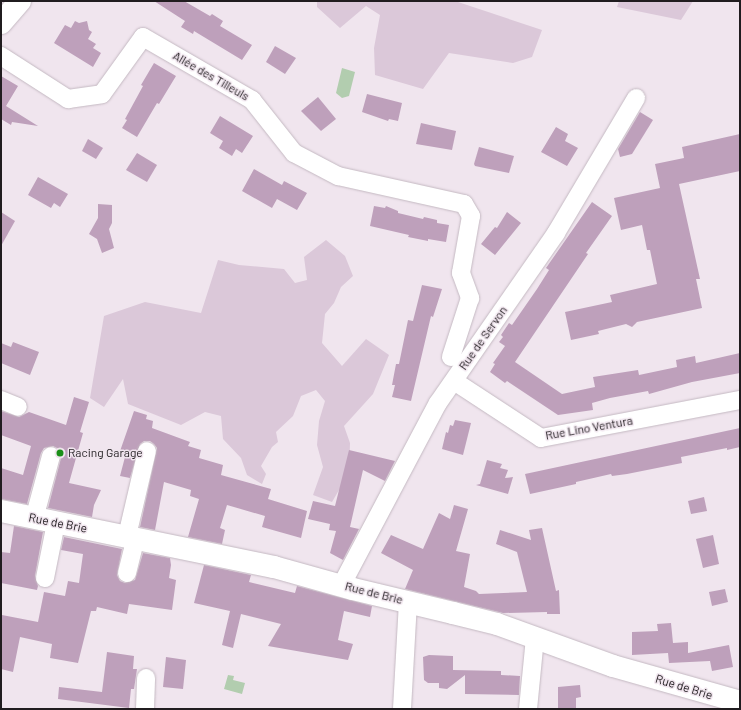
<!DOCTYPE html>
<html>
<head>
<meta charset="utf-8">
<style>
	body { margin:0 }
	#map { position:relative; width:741px; height:710px; overflow:hidden; background:#f0e5ee; font-family:Barlow,sans-serif }
	div>[style] { position:absolute }
	.green>* { inset:0; background:#dbc8d9 }
	.water>* { inset:0; background:#b2cdaf }
	.building>* { inset:0; background:#bea0bb }
	.roads { filter:drop-shadow(0 0 1px #c4b9c2) drop-shadow(0 0 1px #c4b9c2) }
	.street>* { height:18px; margin:-9px; padding:0 9px; transform-origin:9px; border-radius:9px; background:#fff }
	.secondary>* { height:22px; margin:-11px; padding:0 11px; transform-origin:11px; border-radius:11px; background:#fff }
	.dots>* { width:11px; height:11px; translate:-50% -50%; box-sizing:border-box; border:2px solid #f0e5ee; border-radius:50% }
	span { translate:-50% -50%; white-space:nowrap; text-align:center; line-height:1.15; -webkit-text-stroke:3px #f0e5ee; paint-order:stroke }
	.street-label { font-size:12px; color:#201c1f }
	.poi-label { font-size:12px; color:#201c1f }
	.left { translate:0 -50%; text-align:left }
	.frame { position:absolute; inset:0; border:2px solid #201c1f; pointer-events:none }
</style>
</head>
<body>
<div id="map">
	<div class="green">
		<i style="clip-path:polygon(317px 1px,455px 1px,542px 30px,532px 57px,513px 63px,449px 53px,423px 89px,375px 75px,374px 48px,380px 15px,366px 6px,340px 28px,317px 7px)"></i>
		<i style="clip-path:polygon(619px 1px,693px 1px,681px 20px,617px 7px)"></i>
		<i style="clip-path:polygon(326px 240px,345px 256px,353px 276px,341px 287px,334px 303px,325px 314px,322px 343px,342px 366px,366px 339px,389px 355px,373px 394px,344px 426px,350px 443px,349px 473px,332px 502px,313px 495px,323px 467px,317px 445px,319px 421px,325px 401px,316px 390px,301px 396px,293px 416px,276px 432px,278px 442px,272px 447px,261px 466px,266px 474px,262px 484px,247px 475px,241px 458px,223px 439px,221px 416px,205px 412px,181px 425px,128px 404px,123px 379px,104px 407px,90px 398px,104px 316px,145px 302px,201px 313px,218px 260px,239px 265px,284px 269px,295px 283px,307px 280px,304px 257px)"></i>
	</div>
	<div class="water">
		<i style="clip-path:polygon(342px 68px,355px 72px,349px 96px,342px 98px,336px 93px)"></i>
		<i style="clip-path:polygon(228px 675px,234px 676px,233px 680px,245px 683px,242px 694px,224px 689px)"></i>
	</div>
	<div class="building">
		<i style="clip-path:polygon(154px 1px,184px 1px,210px 16px,212px 14px,223px 21px,220px 26px,252px 45px,242px 60px,194px 31px,193px 34px,181px 27px,185px 21px)"></i>
		<i style="clip-path:polygon(75px 21px,79px 23px,87px 21px,89px 30px,92px 32px,88px 39px,96px 44px,93px 48px,101px 53px,93px 67px,54px 43px,65px 25px,71px 28px)"></i>
		<i style="clip-path:polygon(275px 46px,296px 58px,285px 74px,266px 62px)"></i>
		<i style="clip-path:polygon(154px 63px,176px 76px,159px 104px,157px 103px,137px 137px,122px 128px,127px 120px,125px 119px,143px 86px,141px 85px)"></i>
		<i style="clip-path:polygon(1px 76px,18px 86px,6px 106px,38px 126px,12px 122px,11px 125px,1px 119px)"></i>
		<i style="clip-path:polygon(367px 94px,402px 103px,398px 121px,389px 119px,388px 121px,362px 112px)"></i>
		<i style="clip-path:polygon(318px 97px,336px 119px,321px 131px,301px 111px)"></i>
		<i style="clip-path:polygon(640px 112px,653px 120px,632px 154px,620px 157px,618px 149px)"></i>
		<i style="clip-path:polygon(220px 116px,253px 136px,242px 153px,236px 149px,232px 156px,219px 148px,223px 141px,210px 133px)"></i>
		<i style="clip-path:polygon(421px 123px,456px 131px,452px 150px,416px 144px)"></i>
		<i style="clip-path:polygon(556px 127px,568px 134px,565px 141px,578px 148px,567px 166px,541px 152px)"></i>
		<i style="clip-path:polygon(740px 134px,740px 171px,679px 184px,700px 279px,696px 279px,702px 308px,637px 322px,632px 327px,626px 324px,598px 331px,599px 334px,571px 340px,565px 312px,612px 302px,610px 295px,657px 284px,650px 250px,647px 250px,642px 225px,621px 230px,614px 198px,660px 188px,655px 164px,684px 158px,682px 147px)"></i>
		<i style="clip-path:polygon(88px 139px,103px 148px,96px 159px,82px 151px)"></i>
		<i style="clip-path:polygon(479px 147px,514px 156px,509px 173px,475px 166px,474px 164px)"></i>
		<i style="clip-path:polygon(137px 153px,157px 165px,147px 182px,126px 170px)"></i>
		<i style="clip-path:polygon(254px 169px,282px 185px,284px 181px,307px 193px,297px 210px,277px 199px,272px 208px,242px 191px)"></i>
		<i style="clip-path:polygon(38px 177px,68px 194px,60px 207px,54px 203px,51px 208px,28px 195px)"></i>
		<i style="clip-path:polygon(592px 202px,612px 216px,586px 253px,588px 254px,515px 362px,562px 394px,595px 387px,593px 377px,638px 370px,639px 375px,677px 367px,676px 360px,695px 356px,696px 363px,740px 353px,740px 373px,692px 382px,649px 394px,648px 391px,610px 398px,592px 403px,593px 410px,558px 415px,507px 381px,505px 383px,490px 372px,495px 364px,493px 363px,505px 346px,499px 342px,503px 337px,501px 335px,509px 323px,512px 325px,537px 289px,549px 270px,546px 268px)"></i>
		<i style="clip-path:polygon(98px 204px,112px 205px,112px 223px,109px 229px,114px 248px,102px 253px,97px 239px,89px 234px,98px 218px)"></i>
		<i style="clip-path:polygon(374px 206px,385px 208px,386px 206px,398px 211px,398px 213px,423px 219px,424px 217px,437px 220px,437px 223px,449px 225px,446px 242px,428px 239px,428px 241px,408px 237px,409px 235px,370px 226px)"></i>
		<i style="clip-path:polygon(1px 212px,15px 221px,1px 246px)"></i>
		<i style="clip-path:polygon(507px 212px,521px 223px,495px 255px,481px 244px,495px 227px,497px 228px)"></i>
		<i style="clip-path:polygon(422px 285px,442px 289px,433px 317px,431px 316px,411px 401px,392px 397px,395px 385px,392px 385px,396px 364px,399px 364px,408px 320px,413px 321px)"></i>
		<i style="clip-path:polygon(13px 342px,39px 352px,30px 375px,1px 363px,1px 343px,11px 347px)"></i>
		<i style="clip-path:polygon(74px 397px,89px 402px,80px 432px,83px 433px,69px 483px,101px 490px,94px 505px,92px 517px,48px 508px,61px 458px,59px 449px,53px 446px,44px 448px,41px 453px,27px 504px,1px 499px,1px 468px,23px 475px,31px 446px,1px 435px,1px 411px,19px 417px,29px 412px,66px 425px)"></i>
		<i style="clip-path:polygon(134px 411px,147px 415px,146px 419px,153px 421px,152px 428px,190px 442px,188px 446px,201px 450px,199px 458px,223px 465px,221px 475px,271px 489px,268px 499px,307px 511px,301px 538px,262px 527px,265px 516px,227px 505px,220px 528px,225px 530px,222px 544px,188px 537px,199px 499px,190px 496px,191px 490px,164px 482px,155px 530px,140px 527px,157px 448px,154px 444px,150px 441px,144px 441px,140px 444px,130px 478px,120px 476px,125px 457px,119px 454px)"></i>
		<i style="clip-path:polygon(455px 420px,471px 423px,463px 455px,442px 449px,446px 432px,448px 433px,450px 425px,453px 426px)"></i>
		<i style="clip-path:polygon(740px 428px,740px 447px,727px 450px,727px 448px,681px 457px,682px 463px,627px 474px,612px 476px,611px 474px,576px 482px,576px 484px,530px 494px,525px 474px)"></i>
		<i style="clip-path:polygon(349px 450px,395px 461px,385px 481px,363px 470px,350px 527px,359px 529px,343px 560px,330px 553px,336px 531px,329px 530px,330px 524px,308px 519px,313px 501px,335px 506px)"></i>
		<i style="clip-path:polygon(487px 460px,502px 464px,500px 468px,508px 470px,505px 478px,513px 477px,508px 494px,476px 485px,480px 484px)"></i>
		<i style="clip-path:polygon(704px 497px,707px 511px,691px 514px,688px 501px)"></i>
		<i style="clip-path:polygon(454px 505px,468px 509px,456px 551px,470px 554px,464px 587px,476px 591px,479px 594px,527px 592px,517px 552px,496px 544px,500px 530px,531px 540px,529px 530px,542px 528px,556px 591px,559px 590px,560px 614px,547px 614px,547px 612px,503px 613px,405px 589px,413px 570px,381px 553px,391px 535px,423px 549px,439px 513px,450px 519px)"></i>
		<i style="clip-path:polygon(14px 526px,43px 532px,35px 576px,38px 586px,37px 590px,1px 583px,1px 552px,10px 553px)"></i>
		<i style="clip-path:polygon(713px 535px,719px 564px,703px 568px,696px 539px)"></i>
		<i style="clip-path:polygon(64px 537px,122px 549px,117px 575px,120px 581px,125px 583px,135px 580px,143px 553px,170px 558px,171px 565px,169px 578px,176px 580px,172px 610px,129px 604px,127px 614px,97px 607px,96px 611px,91px 611px,78px 663px,50px 658px,52px 644px,20px 637px,13px 672px,1px 669px,2px 615px,38px 622px,44px 592px,65px 596px,68px 581px,79px 583px,83px 554px,61px 550px)"></i>
		<i style="clip-path:polygon(204px 565px,251px 575px,249px 582px,295px 593px,297px 586px,372px 606px,370px 617px,344px 611px,338px 640px,353px 644px,348px 660px,268px 646px,281px 624px,241px 614px,233px 648px,222px 645px,230px 611px,194px 603px)"></i>
		<i style="clip-path:polygon(725px 589px,728px 602px,712px 606px,709px 592px)"></i>
		<i style="clip-path:polygon(671px 623px,673px 643px,688px 642px,688px 653px,729px 645px,733px 667px,712px 671px,710px 661px,669px 663px,668px 653px,632px 655px,632px 632px,658px 631px,657px 624px)"></i>
		<i style="clip-path:polygon(107px 652px,134px 656px,133px 669px,137px 669px,134px 689px,131px 689px,129px 708px,58px 699px,59px 687px,102px 692px)"></i>
		<i style="clip-path:polygon(429px 655px,453px 656px,453px 670px,501px 671px,501px 675px,520px 676px,519px 695px,465px 694px,465px 675px,447px 689px,439px 688px,439px 683px,428px 683px,424px 680px,423px 657px)"></i>
		<i style="clip-path:polygon(166px 657px,186px 660px,183px 689px,163px 687px)"></i>
		<i style="clip-path:polygon(580px 685px,581px 697px,576px 698px,576px 709px,558px 709px,558px 687px)"></i>
	</div>
	<div class="roads">
		<div class="street">
			<i style="left:1px;top:56px;width:80px;rotate:32.7deg"></i>
			<i style="left:68px;top:99px;width:34px;rotate:-8deg"></i>
			<i style="left:102px;top:94px;width:70px;rotate:-54.3deg"></i>
			<i style="left:143px;top:37px;width:126px;rotate:30deg"></i>
			<i style="left:252px;top:100px;width:68px;rotate:51.6deg"></i>
			<i style="left:294px;top:153px;width:50px;rotate:27.6deg"></i>
			<i style="left:338px;top:176px;width:129px;rotate:12.5deg"></i>
			<i style="left:464px;top:204px;width:14px;rotate:60deg"></i>
			<i style="left:471px;top:216px;width:58px;rotate:100deg"></i>
			<i style="left:461px;top:273px;width:27px;rotate:70deg"></i>
			<i style="left:470px;top:298px;width:62px;rotate:107.9deg"></i>
			<i style="left:454px;top:381px;width:104px;rotate:33.2deg"></i>
			<i style="left:541px;top:438px;width:203px;rotate:-10.8deg"></i>
			<i style="left:1px;top:400px;width:18px;rotate:22deg"></i>
			<i style="left:34px;top:519px;width:65px;rotate:-74.9deg"></i>
			<i style="left:127px;top:536px;width:87px;rotate:-76.8deg"></i>
			<i style="left:127px;top:573px;width:36px;rotate:-76deg"></i>
			<i style="left:45px;top:578px;width:56px;rotate:-78.7deg"></i>
			<i style="left:341px;top:586px;width:207px;rotate:-62.1deg"></i>
			<i style="left:438px;top:403px;width:207px;rotate:-55.2deg"></i>
			<i style="left:556px;top:233px;width:157px;rotate:-59.3deg"></i>
			<i style="left:145px;top:709px;width:31px;rotate:-88deg"></i>
			<i style="left:402px;top:709px;width:107px;rotate:-86.8deg"></i>
			<i style="left:528px;top:709px;width:72px;rotate:-84.4deg"></i>
		</div>
		<div class="secondary">
			<i style="left:1px;top:23px;width:29px;rotate:-49deg"></i>
			<i style="left:1px;top:511px;width:279px;rotate:11.6deg"></i>
			<i style="left:274px;top:567px;width:82px;rotate:15.6deg"></i>
			<i style="left:353px;top:589px;width:103px;rotate:13.5deg"></i>
			<i style="left:453px;top:613px;width:45px;rotate:14deg"></i>
			<i style="left:497px;top:624px;width:123px;rotate:19.9deg"></i>
			<i style="left:613px;top:666px;width:132px;rotate:15.8deg"></i>
		</div>
	</div>
	<div class="dots">
		<i style="left:60px;top:453px;background:#1b8f18"></i>
	</div>
	<div class="street-label">
		<span style="left:211px;top:76px;rotate:30deg">Allée des Tilleuls</span>
		<span style="left:483px;top:338px;rotate:-55deg">Rue de Servon</span>
		<span style="left:589px;top:428px;rotate:-10deg">Rue Lino Ventura</span>
		<span style="left:58px;top:523px;rotate:11deg">Rue de Brie</span>
		<span style="left:374px;top:593px;rotate:14deg">Rue de Brie</span>
		<span style="left:684px;top:687px;rotate:17deg">Rue de Brie</span>
	</div>
	<div class="poi-label">
		<span class="left" style="left:68px;top:453px">Racing Garage</span>
	</div>
	<div class="frame"></div>
</div>
</body>
</html>
